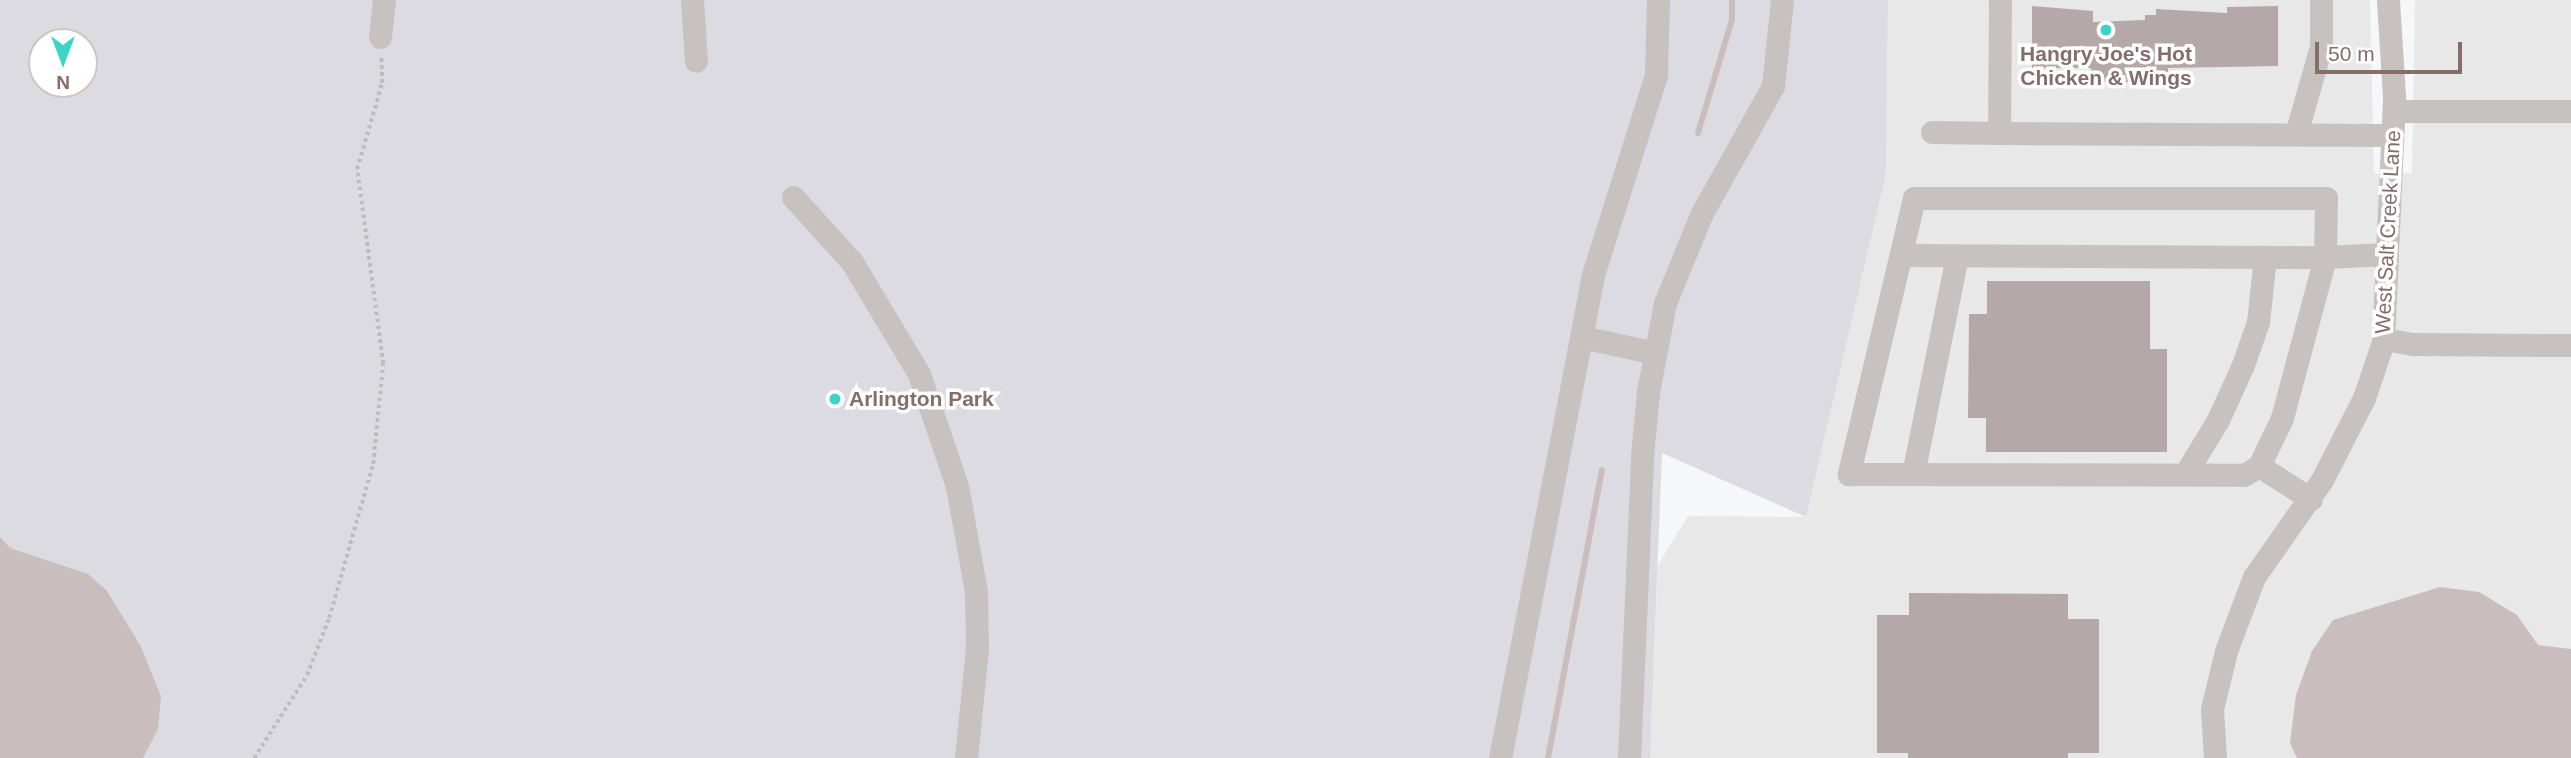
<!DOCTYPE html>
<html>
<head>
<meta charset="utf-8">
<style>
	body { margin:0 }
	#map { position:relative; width:2571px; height:758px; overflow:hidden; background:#f6f7f8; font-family:Helvetica,sans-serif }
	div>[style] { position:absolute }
	.built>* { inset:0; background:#e9e8e9 }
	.green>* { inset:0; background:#dcdbe2 }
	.water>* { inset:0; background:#cabdbe }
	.stream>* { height:6px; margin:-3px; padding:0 3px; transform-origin:3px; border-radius:3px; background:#cabdbe }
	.building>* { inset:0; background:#b5a8a8 }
	.path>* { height:3.5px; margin-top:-1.75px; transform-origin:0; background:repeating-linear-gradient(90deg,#bfbbba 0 3.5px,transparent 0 7px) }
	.minor>* { height:23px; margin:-11.5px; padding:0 11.5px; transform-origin:11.5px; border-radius:11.5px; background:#c7c1c0 }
	.dots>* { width:19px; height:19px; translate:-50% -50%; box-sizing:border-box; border:4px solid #fff; border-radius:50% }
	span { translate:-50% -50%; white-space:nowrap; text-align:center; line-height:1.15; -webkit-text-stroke:7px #fff; paint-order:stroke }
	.poi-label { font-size:21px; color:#856d6a; font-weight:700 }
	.left { translate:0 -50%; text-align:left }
	.street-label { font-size:21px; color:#856d6a }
	.north { position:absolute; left:28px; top:28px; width:70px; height:70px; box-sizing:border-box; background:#fff; border:2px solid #cec5c3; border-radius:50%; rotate:180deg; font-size:19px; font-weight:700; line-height:28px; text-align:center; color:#856d6a }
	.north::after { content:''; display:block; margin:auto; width:24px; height:32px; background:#3bd4c6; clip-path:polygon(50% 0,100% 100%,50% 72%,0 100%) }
	.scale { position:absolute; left:2315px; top:42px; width:147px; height:32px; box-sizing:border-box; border:4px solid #856d6a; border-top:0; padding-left:9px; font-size:21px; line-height:24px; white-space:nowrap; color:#856d6a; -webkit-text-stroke:5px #fff; paint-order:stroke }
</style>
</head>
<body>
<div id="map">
	<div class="built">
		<i style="clip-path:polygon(1888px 0,2370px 0,2374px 174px,2412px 173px,2415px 0,2571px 0,2571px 758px,1650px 758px,1658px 565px,1688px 516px,1806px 517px,1886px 174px)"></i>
	</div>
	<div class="green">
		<i style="clip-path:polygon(evenodd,0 0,1888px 0,1886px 174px,1806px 517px,1662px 453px,1650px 758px,0 758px,0 0,42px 42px,84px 42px,84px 84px,42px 84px,42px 42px)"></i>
	</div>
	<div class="water">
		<i style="clip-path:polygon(0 537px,10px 548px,88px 574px,107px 591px,140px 645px,161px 696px,158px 729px,143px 758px,0 758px)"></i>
		<i style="clip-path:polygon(2440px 587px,2479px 592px,2517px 615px,2538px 645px,2571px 649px,2571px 758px,2297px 758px,2290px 743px,2296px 695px,2312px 651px,2333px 620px)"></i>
	</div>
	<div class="stream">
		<i style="left:1698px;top:133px;width:118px;rotate:-73.3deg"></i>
		<i style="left:1732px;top:20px;width:20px;rotate:-90deg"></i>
		<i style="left:1548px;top:758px;width:293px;rotate:-79.4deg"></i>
	</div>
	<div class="building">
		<i style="clip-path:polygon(2032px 6px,2093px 11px,2093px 22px,2145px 20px,2145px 15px,2156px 15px,2156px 9px,2227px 13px,2227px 7px,2278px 6px,2278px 66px,2168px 68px,2168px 82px,2091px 82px,2091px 68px,2032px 68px)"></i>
		<i style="clip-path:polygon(1987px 281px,2150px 281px,2150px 349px,2167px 349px,2167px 452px,1986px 452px,1986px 418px,1968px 418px,1969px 314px,1987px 314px)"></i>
		<i style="clip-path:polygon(1909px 593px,2068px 594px,2068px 619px,2099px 619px,2099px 753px,2068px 753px,2068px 758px,1908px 758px,1908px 753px,1877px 753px,1877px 615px,1909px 615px)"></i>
	</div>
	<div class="path">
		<i style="left:254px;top:758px;width:98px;rotate:-57.4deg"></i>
		<i style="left:307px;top:675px;width:61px;rotate:-68.9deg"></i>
		<i style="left:329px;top:618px;width:160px;rotate:-74.1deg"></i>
		<i style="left:373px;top:464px;width:100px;rotate:-84.3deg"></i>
		<i style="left:383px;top:364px;width:197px;rotate:-97.6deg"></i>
		<i style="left:357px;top:169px;width:90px;rotate:-73.8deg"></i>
		<i style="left:382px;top:83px;width:26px;rotate:-92deg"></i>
	</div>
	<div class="minor">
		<i style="left:692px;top:0;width:61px;rotate:86.2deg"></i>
		<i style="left:2000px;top:0;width:133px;rotate:90.4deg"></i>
		<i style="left:1999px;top:133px;width:393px;rotate:0.3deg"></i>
		<i style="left:380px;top:37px;width:37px;rotate:-84deg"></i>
		<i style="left:2394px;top:111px;width:177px"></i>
		<i style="left:1932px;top:132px;width:67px;rotate:0.9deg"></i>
		<i style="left:2296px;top:134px;width:91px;rotate:-74.1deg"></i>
		<i style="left:2321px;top:46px;width:46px;rotate:-90deg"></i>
		<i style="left:793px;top:197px;width:88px;rotate:47.8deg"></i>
		<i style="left:852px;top:262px;width:131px;rotate:59.1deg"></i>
		<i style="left:919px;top:374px;width:118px;rotate:71.3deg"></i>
		<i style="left:957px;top:486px;width:108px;rotate:79.8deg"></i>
		<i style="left:976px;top:592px;width:56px;rotate:89deg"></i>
		<i style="left:977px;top:648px;width:111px;rotate:95.7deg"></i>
		<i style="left:1901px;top:255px;width:424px;rotate:0.3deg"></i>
		<i style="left:2325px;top:257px;width:59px;rotate:-89deg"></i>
		<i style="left:2326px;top:198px;width:412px;rotate:180deg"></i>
		<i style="left:1914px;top:198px;width:284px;rotate:103.3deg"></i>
		<i style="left:1849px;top:474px;width:395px;rotate:0.1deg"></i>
		<i style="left:2244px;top:475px;width:17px;rotate:-31deg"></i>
		<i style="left:1582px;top:337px;width:75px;rotate:12.4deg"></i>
		<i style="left:2384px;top:339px;width:29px;rotate:10deg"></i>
		<i style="left:2413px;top:344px;width:158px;rotate:0.4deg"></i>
		<i style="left:1913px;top:474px;width:222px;rotate:-78.6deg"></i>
		<i style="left:2185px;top:474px;width:63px;rotate:-58.6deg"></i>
		<i style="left:2218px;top:420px;width:60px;rotate:-65.6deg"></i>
		<i style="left:2243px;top:365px;width:46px;rotate:-70.8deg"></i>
		<i style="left:2258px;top:322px;width:65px;rotate:-83.9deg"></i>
		<i style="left:2311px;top:499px;width:62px;rotate:-147.6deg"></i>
		<i style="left:2259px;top:466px;width:53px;rotate:-64.4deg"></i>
		<i style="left:2282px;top:418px;width:167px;rotate:-75deg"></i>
		<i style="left:2325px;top:257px;width:62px;rotate:-2.8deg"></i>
		<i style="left:1500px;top:758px;width:489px;rotate:-79.1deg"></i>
		<i style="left:1592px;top:278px;width:213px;rotate:-72.5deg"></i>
		<i style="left:1656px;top:75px;width:75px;rotate:-88.5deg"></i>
		<i style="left:1629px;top:758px;width:302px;rotate:-87.5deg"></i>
		<i style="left:1642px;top:456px;width:64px;rotate:-84.6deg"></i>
		<i style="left:1648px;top:392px;width:91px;rotate:-79.2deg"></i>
		<i style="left:1665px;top:303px;width:97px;rotate:-67.7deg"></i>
		<i style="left:1702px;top:213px;width:145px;rotate:-60.8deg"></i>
		<i style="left:1773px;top:86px;width:86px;rotate:-84deg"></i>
		<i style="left:2215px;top:758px;width:49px;rotate:-93.5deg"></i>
		<i style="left:2212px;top:709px;width:60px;rotate:-76.4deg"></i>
		<i style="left:2226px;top:651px;width:79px;rotate:-69.3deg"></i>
		<i style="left:2254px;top:577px;width:118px;rotate:-55deg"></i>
		<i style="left:2322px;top:480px;width:92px;rotate:-62.9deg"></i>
		<i style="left:2364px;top:398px;width:59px;rotate:-71.3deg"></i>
		<i style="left:2383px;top:342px;width:246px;rotate:-87.4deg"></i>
		<i style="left:2394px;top:96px;width:96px;rotate:-93.6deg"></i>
	</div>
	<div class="dots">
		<i style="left:2106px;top:30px;background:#3bd4c6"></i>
		<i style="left:835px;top:399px;background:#3bd4c6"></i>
	</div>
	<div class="poi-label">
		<span style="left:2106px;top:66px">Hangry Joe's Hot<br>Chicken &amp; Wings</span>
		<span class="left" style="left:849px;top:399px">Arlington Park</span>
	</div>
	<div class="street-label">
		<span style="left:2388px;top:232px;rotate:-87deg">West Salt Creek Lane</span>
	</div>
	<div class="north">N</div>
	<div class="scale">50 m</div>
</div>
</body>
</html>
